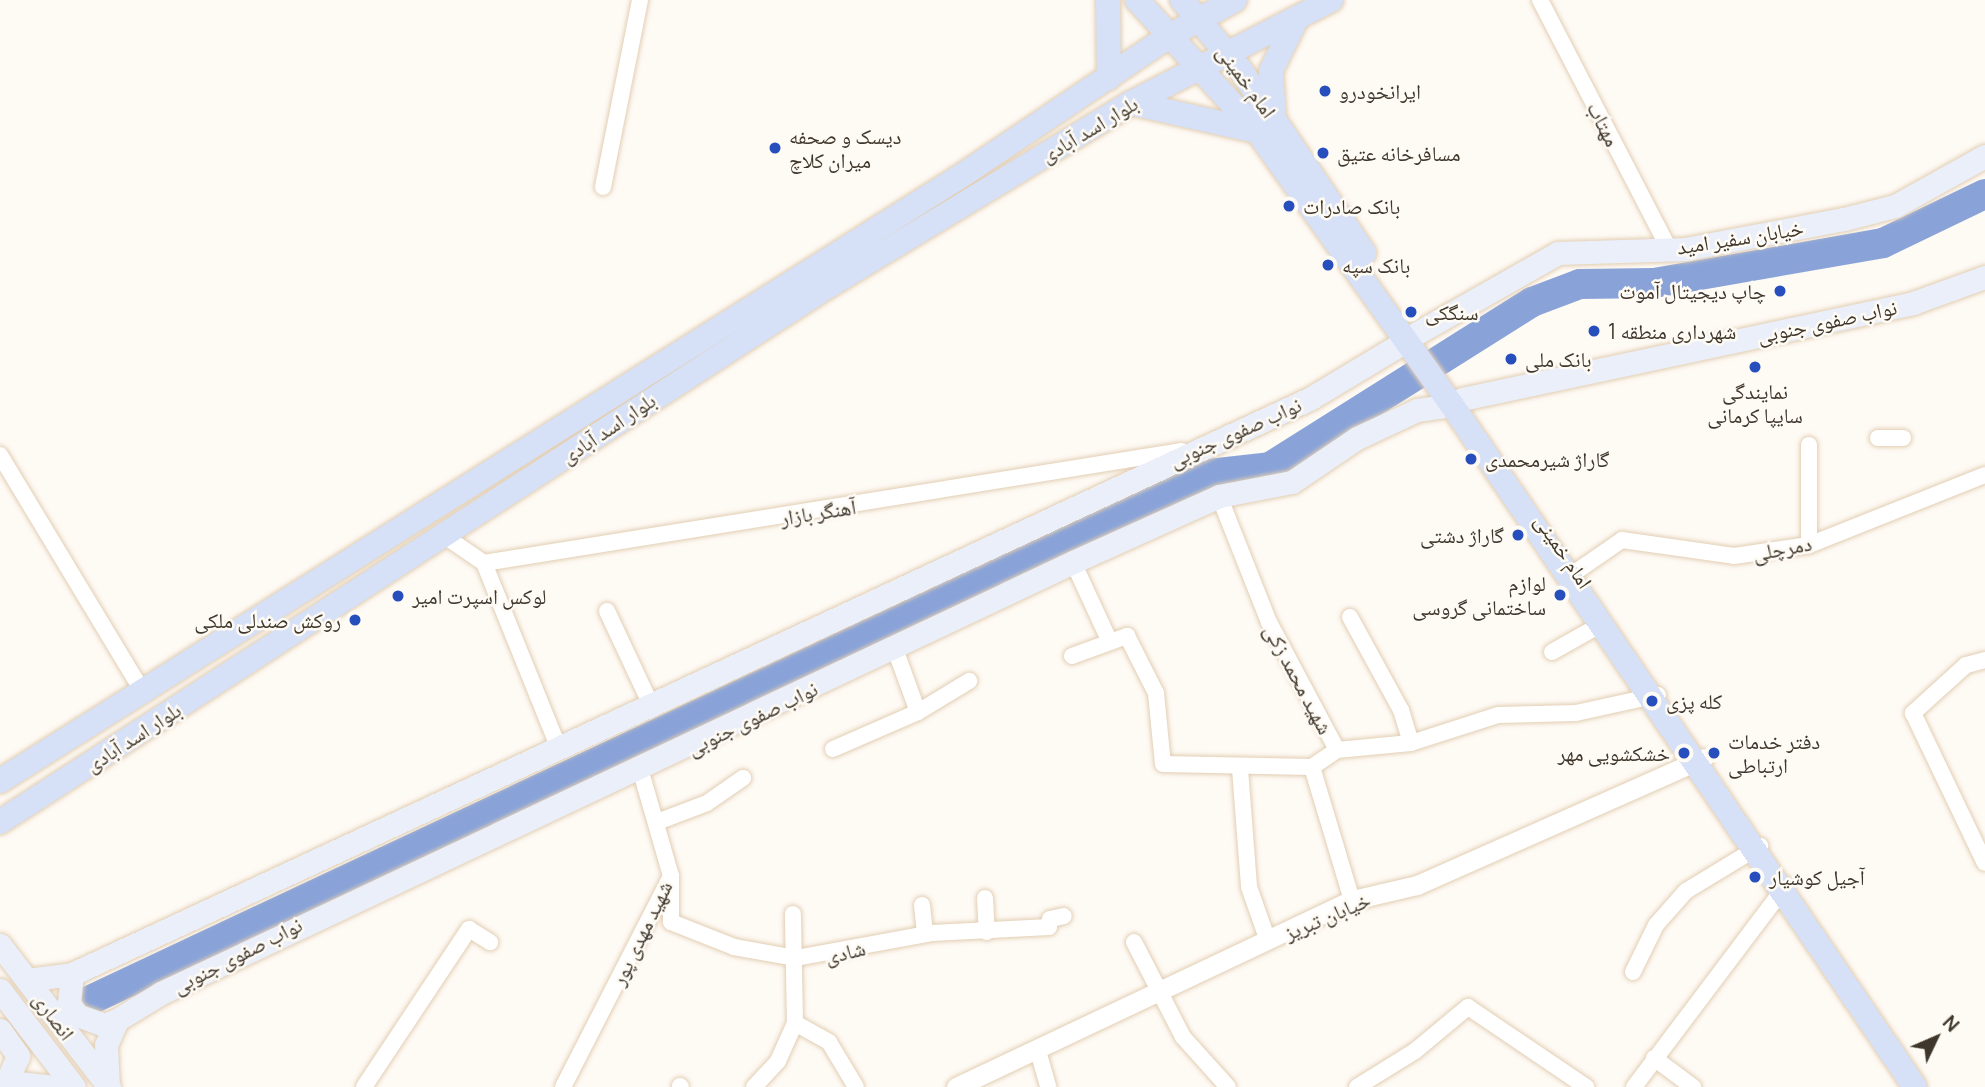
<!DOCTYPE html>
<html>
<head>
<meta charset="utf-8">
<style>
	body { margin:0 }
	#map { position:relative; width:1985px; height:1087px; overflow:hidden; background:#fefaf4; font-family:Manrope,"Noto Naskh Arabic",sans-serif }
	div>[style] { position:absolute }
	.river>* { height:30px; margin:-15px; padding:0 15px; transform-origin:15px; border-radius:15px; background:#89a3d9 }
	.roads { filter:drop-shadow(0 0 2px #e2ceb3) drop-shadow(0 0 2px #e2ceb3) }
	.minor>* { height:16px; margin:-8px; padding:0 8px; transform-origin:8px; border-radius:8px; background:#fff }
	.tertiary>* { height:19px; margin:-9.5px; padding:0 9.5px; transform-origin:9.5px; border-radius:9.5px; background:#fff }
	.secondary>* { height:23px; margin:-11.5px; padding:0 11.5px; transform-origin:11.5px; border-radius:11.5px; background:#eaeffa }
	.primary>* { height:24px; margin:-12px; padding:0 12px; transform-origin:12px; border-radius:12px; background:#d6e0f6 }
	.dots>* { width:19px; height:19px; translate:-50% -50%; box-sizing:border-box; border:4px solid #fefaf4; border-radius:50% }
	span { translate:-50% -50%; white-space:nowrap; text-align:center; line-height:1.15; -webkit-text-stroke:5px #fefaf4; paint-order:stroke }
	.street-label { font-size:21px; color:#3f372c }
	.poi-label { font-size:21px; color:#3f372c }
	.left { translate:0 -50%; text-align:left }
	.right { translate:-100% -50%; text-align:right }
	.north { position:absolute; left:1901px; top:1003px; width:70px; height:70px; -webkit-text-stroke:5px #fefaf4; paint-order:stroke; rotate:46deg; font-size:19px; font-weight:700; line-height:28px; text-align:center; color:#3f372c }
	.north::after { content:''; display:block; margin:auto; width:24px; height:32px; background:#3f372c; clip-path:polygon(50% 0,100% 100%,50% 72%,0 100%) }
</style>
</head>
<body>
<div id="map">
	<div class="river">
		<i style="left:84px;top:1003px;width:1243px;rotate:-25.18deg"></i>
		<i style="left:1209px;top:474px;width:61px;rotate:-6.5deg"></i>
		<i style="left:1270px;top:467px;width:310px;rotate:-32.2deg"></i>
		<i style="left:1532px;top:302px;width:51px;rotate:-20.6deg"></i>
		<i style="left:1580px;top:284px;width:74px;rotate:-0.8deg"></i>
		<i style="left:1654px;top:283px;width:232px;rotate:-9.9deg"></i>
		<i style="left:1883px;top:243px;width:113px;rotate:-25.7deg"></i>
	</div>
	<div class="roads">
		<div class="minor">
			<i style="left:1540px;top:0;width:280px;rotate:62.6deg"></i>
			<i style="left:603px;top:187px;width:191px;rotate:-78.8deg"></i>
			<i style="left:1878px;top:438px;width:25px"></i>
			<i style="left:0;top:455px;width:277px;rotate:58.9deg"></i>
			<i style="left:1219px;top:496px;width:136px;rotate:68.4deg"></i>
			<i style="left:1269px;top:622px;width:145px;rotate:62deg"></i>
			<i style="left:1337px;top:750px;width:74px;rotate:-5.4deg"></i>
			<i style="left:1411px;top:743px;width:91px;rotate:-17.8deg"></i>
			<i style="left:1498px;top:715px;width:78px;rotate:-1.5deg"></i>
			<i style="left:1576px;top:713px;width:84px;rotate:-12.4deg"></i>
			<i style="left:446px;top:537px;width:46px;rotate:34.4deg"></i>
			<i style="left:484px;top:563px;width:707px;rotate:-9.12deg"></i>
			<i style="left:1809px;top:545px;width:100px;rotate:-90deg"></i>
			<i style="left:1073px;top:562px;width:88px;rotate:65.2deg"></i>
			<i style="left:484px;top:563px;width:197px;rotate:68deg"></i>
			<i style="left:1577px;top:571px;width:55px;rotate:-34.6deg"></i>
			<i style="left:1622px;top:540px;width:113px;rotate:8.1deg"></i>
			<i style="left:1734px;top:556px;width:76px;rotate:-8.3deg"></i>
			<i style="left:1809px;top:545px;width:189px;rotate:-21.7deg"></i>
			<i style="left:607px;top:611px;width:102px;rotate:64.9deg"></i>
			<i style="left:1350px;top:617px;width:106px;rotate:61.3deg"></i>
			<i style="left:1401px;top:710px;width:34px;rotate:73deg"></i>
			<i style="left:1552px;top:652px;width:55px;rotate:-29.4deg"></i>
			<i style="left:1072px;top:656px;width:59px;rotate:-20deg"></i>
			<i style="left:1127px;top:636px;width:64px;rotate:63deg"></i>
			<i style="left:1156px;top:693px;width:71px;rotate:84.4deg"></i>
			<i style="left:1163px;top:764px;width:149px;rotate:1.2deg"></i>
			<i style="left:1312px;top:767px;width:30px;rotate:-34deg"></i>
			<i style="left:1985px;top:660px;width:20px;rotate:165deg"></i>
			<i style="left:1966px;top:665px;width:72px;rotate:137.8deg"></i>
			<i style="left:1913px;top:713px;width:166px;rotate:64.4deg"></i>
			<i style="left:918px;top:712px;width:60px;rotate:-31.3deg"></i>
			<i style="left:833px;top:749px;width:93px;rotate:-23.5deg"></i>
			<i style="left:918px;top:712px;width:67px;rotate:-110.1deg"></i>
			<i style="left:1312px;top:767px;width:139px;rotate:73.3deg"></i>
			<i style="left:1240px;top:769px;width:118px;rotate:85.6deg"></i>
			<i style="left:1249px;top:887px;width:57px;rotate:70.6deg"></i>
			<i style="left:657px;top:822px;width:53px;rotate:-20.8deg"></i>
			<i style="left:707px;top:803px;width:44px;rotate:-34.8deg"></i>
			<i style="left:671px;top:876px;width:46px;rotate:90deg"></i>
			<i style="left:671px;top:922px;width:68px;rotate:21.6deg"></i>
			<i style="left:734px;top:947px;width:63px;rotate:10.1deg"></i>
			<i style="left:796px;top:958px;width:138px;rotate:-10.4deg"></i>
			<i style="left:932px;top:933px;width:117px;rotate:-2.9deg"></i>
			<i style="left:1049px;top:927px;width:8px;rotate:-83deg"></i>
			<i style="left:1050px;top:919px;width:14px;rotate:-12deg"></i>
			<i style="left:985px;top:898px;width:34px;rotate:87deg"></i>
			<i style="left:922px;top:905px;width:29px;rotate:84deg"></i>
			<i style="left:1134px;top:942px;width:107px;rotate:62.7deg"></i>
			<i style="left:1183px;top:1037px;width:67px;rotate:48deg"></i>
			<i style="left:1633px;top:972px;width:52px;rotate:-63.9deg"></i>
			<i style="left:1656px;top:925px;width:45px;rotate:-48.6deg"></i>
			<i style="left:1686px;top:891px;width:87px;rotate:-31.3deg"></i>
			<i style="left:795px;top:1023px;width:39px;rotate:29deg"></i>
			<i style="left:829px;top:1042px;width:52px;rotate:59deg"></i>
			<i style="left:1038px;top:1051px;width:37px;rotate:74deg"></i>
			<i style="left:1654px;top:1058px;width:49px;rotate:36.6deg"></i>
			<i style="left:680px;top:1086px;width:1px;rotate:45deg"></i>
			<i style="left:364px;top:1087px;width:190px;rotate:-56.4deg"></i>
			<i style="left:469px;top:929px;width:25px;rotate:32deg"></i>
			<i style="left:563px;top:1087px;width:237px;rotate:-62.9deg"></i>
			<i style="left:671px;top:876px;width:108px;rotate:-106.1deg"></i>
			<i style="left:754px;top:1087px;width:35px;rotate:-47deg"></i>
			<i style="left:778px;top:1061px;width:42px;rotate:-65.9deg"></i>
			<i style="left:795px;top:1023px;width:109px;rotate:-91.1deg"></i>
			<i style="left:1357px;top:1087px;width:68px;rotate:-31.8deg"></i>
			<i style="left:1415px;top:1051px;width:69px;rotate:-39.7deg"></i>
			<i style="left:1468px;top:1007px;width:143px;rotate:34.1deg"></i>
			<i style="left:1634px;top:1087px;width:253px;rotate:-53deg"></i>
		</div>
		<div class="tertiary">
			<i style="left:956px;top:1087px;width:438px;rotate:-25.3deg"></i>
			<i style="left:1352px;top:900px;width:67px;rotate:-13deg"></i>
			<i style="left:1417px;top:885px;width:313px;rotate:-23.9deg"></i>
		</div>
		<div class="secondary">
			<i style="left:1417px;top:333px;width:162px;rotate:-29.6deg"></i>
			<i style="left:1558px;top:253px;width:127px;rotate:-1.8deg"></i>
			<i style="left:1685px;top:249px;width:162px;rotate:-10.7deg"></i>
			<i style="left:1844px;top:219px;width:53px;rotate:-14.3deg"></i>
			<i style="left:1895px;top:206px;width:103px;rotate:-29.1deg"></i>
			<i style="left:1462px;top:399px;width:461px;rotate:-12deg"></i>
			<i style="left:1913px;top:303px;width:77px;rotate:-19.9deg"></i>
			<i style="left:0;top:945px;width:179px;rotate:52.5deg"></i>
			<i style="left:72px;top:974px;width:29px;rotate:96deg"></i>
			<i style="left:69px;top:1003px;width:14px;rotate:56deg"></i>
			<i style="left:77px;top:1015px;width:29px;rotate:20deg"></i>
			<i style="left:104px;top:1025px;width:14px;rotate:-21deg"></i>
			<i style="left:27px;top:980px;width:45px;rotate:-7.6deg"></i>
			<i style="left:72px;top:974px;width:1366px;rotate:-24.93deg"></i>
			<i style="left:1311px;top:398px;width:111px;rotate:-31deg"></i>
			<i style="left:0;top:990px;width:122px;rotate:52.7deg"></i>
			<i style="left:0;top:1030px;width:32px;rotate:55deg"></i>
			<i style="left:18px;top:1056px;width:24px;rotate:114deg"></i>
			<i style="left:0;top:1081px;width:55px;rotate:6.2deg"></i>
			<i style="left:108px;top:1086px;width:41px;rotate:-92.8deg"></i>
			<i style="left:106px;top:1045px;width:27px;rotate:-66deg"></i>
			<i style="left:117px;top:1020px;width:52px;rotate:-31.5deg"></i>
			<i style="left:161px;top:993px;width:1009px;rotate:-25.29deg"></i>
			<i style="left:1073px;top:562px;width:160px;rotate:-24.3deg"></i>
			<i style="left:1219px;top:496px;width:74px;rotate:-10.9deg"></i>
			<i style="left:1292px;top:482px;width:78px;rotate:-34.1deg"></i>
			<i style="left:1357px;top:438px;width:66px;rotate:-25deg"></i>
			<i style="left:1417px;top:410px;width:35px;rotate:-8deg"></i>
		</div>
		<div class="primary">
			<i style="left:1108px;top:0;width:78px;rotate:89.3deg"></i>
			<i style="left:1137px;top:0;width:178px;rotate:47.5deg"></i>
			<i style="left:1257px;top:131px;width:336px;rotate:54.6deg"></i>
			<i style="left:1452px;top:405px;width:824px;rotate:55.83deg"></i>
			<i style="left:1182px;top:0;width:90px;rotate:50deg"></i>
			<i style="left:1240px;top:69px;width:222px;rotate:56deg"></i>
			<i style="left:1131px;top:103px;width:128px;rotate:12.6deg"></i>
			<i style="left:1274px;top:115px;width:44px;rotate:-93.9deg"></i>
			<i style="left:1271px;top:71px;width:59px;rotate:-63.9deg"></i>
			<i style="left:0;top:781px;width:1139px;rotate:-32.2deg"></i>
			<i style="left:964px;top:174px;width:247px;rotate:-33.9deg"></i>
			<i style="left:1169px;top:36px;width:75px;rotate:-28.6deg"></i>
			<i style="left:0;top:822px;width:985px;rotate:-32.9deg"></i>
			<i style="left:827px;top:287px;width:355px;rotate:-31.2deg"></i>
			<i style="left:1131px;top:103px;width:225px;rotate:-27.2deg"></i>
		</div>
	</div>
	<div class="dots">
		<i style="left:1325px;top:91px;background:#264ebc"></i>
		<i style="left:775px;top:148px;background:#264ebc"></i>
		<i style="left:1323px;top:153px;background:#264ebc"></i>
		<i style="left:1289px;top:206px;background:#264ebc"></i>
		<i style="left:1328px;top:265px;background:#264ebc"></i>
		<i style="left:1780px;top:291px;background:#264ebc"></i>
		<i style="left:1411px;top:312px;background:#264ebc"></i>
		<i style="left:1594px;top:331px;background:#264ebc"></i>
		<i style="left:1511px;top:359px;background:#264ebc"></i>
		<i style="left:1755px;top:367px;background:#264ebc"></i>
		<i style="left:1471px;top:459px;background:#264ebc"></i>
		<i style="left:1518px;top:535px;background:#264ebc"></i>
		<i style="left:1560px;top:595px;background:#264ebc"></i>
		<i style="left:398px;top:596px;background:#264ebc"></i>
		<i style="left:355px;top:620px;background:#264ebc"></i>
		<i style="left:1652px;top:701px;background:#264ebc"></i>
		<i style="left:1684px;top:753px;background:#264ebc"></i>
		<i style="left:1714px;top:753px;background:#264ebc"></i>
		<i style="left:1755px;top:877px;background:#264ebc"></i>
	</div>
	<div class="street-label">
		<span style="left:1247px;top:81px;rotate:54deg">امام خمینی</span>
		<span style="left:1604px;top:124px;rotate:63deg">مهتاب</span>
		<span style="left:1089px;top:129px;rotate:-31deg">بلوار اسد آبادی</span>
		<span style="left:1740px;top:237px;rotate:-9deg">خیابان سفیر امید</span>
		<span style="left:1827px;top:321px;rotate:-12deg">نواب صفوی جنوبی</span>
		<span style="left:608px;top:428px;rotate:-34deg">بلوار اسد آبادی</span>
		<span style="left:1235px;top:432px;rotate:-24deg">نواب صفوی جنوبی</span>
		<span style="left:818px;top:512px;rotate:-9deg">آهنگر بازار</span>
		<span style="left:1782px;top:548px;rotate:-11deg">دمرچلی</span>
		<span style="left:1564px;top:551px;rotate:56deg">امام خمینی</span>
		<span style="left:1299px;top:679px;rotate:62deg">شهید محمد زکی</span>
		<span style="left:752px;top:718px;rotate:-26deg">نواب صفوی جنوبی</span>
		<span style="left:133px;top:737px;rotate:-33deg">بلوار اسد آبادی</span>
		<span style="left:1327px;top:916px;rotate:-23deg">خیابان تبریز</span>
		<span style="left:641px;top:933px;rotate:-64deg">شهید مهدی پور</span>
		<span style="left:845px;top:952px;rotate:-14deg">شادی</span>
		<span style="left:237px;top:955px;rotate:-27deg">نواب صفوی جنوبی</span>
		<span style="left:54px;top:1016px;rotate:53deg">انصاری</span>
	</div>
	<div class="poi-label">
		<span class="left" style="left:1339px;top:91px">ایرانخودرو</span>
		<span class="left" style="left:789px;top:148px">دیسک و صحفه<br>میران کلاچ</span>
		<span class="left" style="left:1337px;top:153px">مسافرخانه عتیق</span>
		<span class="left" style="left:1303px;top:206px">بانک صادرات</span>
		<span class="left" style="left:1342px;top:265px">بانک سپه</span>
		<span class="right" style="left:1766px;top:291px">چاپ دیجیتال آموت</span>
		<span class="left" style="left:1425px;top:312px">سنگکی</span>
		<span class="left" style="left:1608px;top:331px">شهرداری منطقه 1</span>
		<span class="left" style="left:1525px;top:359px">بانک ملی</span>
		<span style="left:1755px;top:403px">نمایندگی<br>سایپا کرمانی</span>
		<span class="left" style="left:1485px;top:459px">گاراژ شیرمحمدی</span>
		<span class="right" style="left:1504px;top:535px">گاراژ دشتی</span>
		<span class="right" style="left:1546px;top:595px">لوازم<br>ساختمانی گروسی</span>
		<span class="left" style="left:412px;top:596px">لوکس اسپرت امیر</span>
		<span class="right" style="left:341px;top:620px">روکش صندلی ملکی</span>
		<span class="left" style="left:1666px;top:701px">کله پزی</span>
		<span class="left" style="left:1728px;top:753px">دفتر خدمات<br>ارتباطی</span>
		<span class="right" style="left:1670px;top:753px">خشکشویی مهر</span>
		<span class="left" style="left:1769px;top:877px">آجیل کوشیار</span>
	</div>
	<div class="north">N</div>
</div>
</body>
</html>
